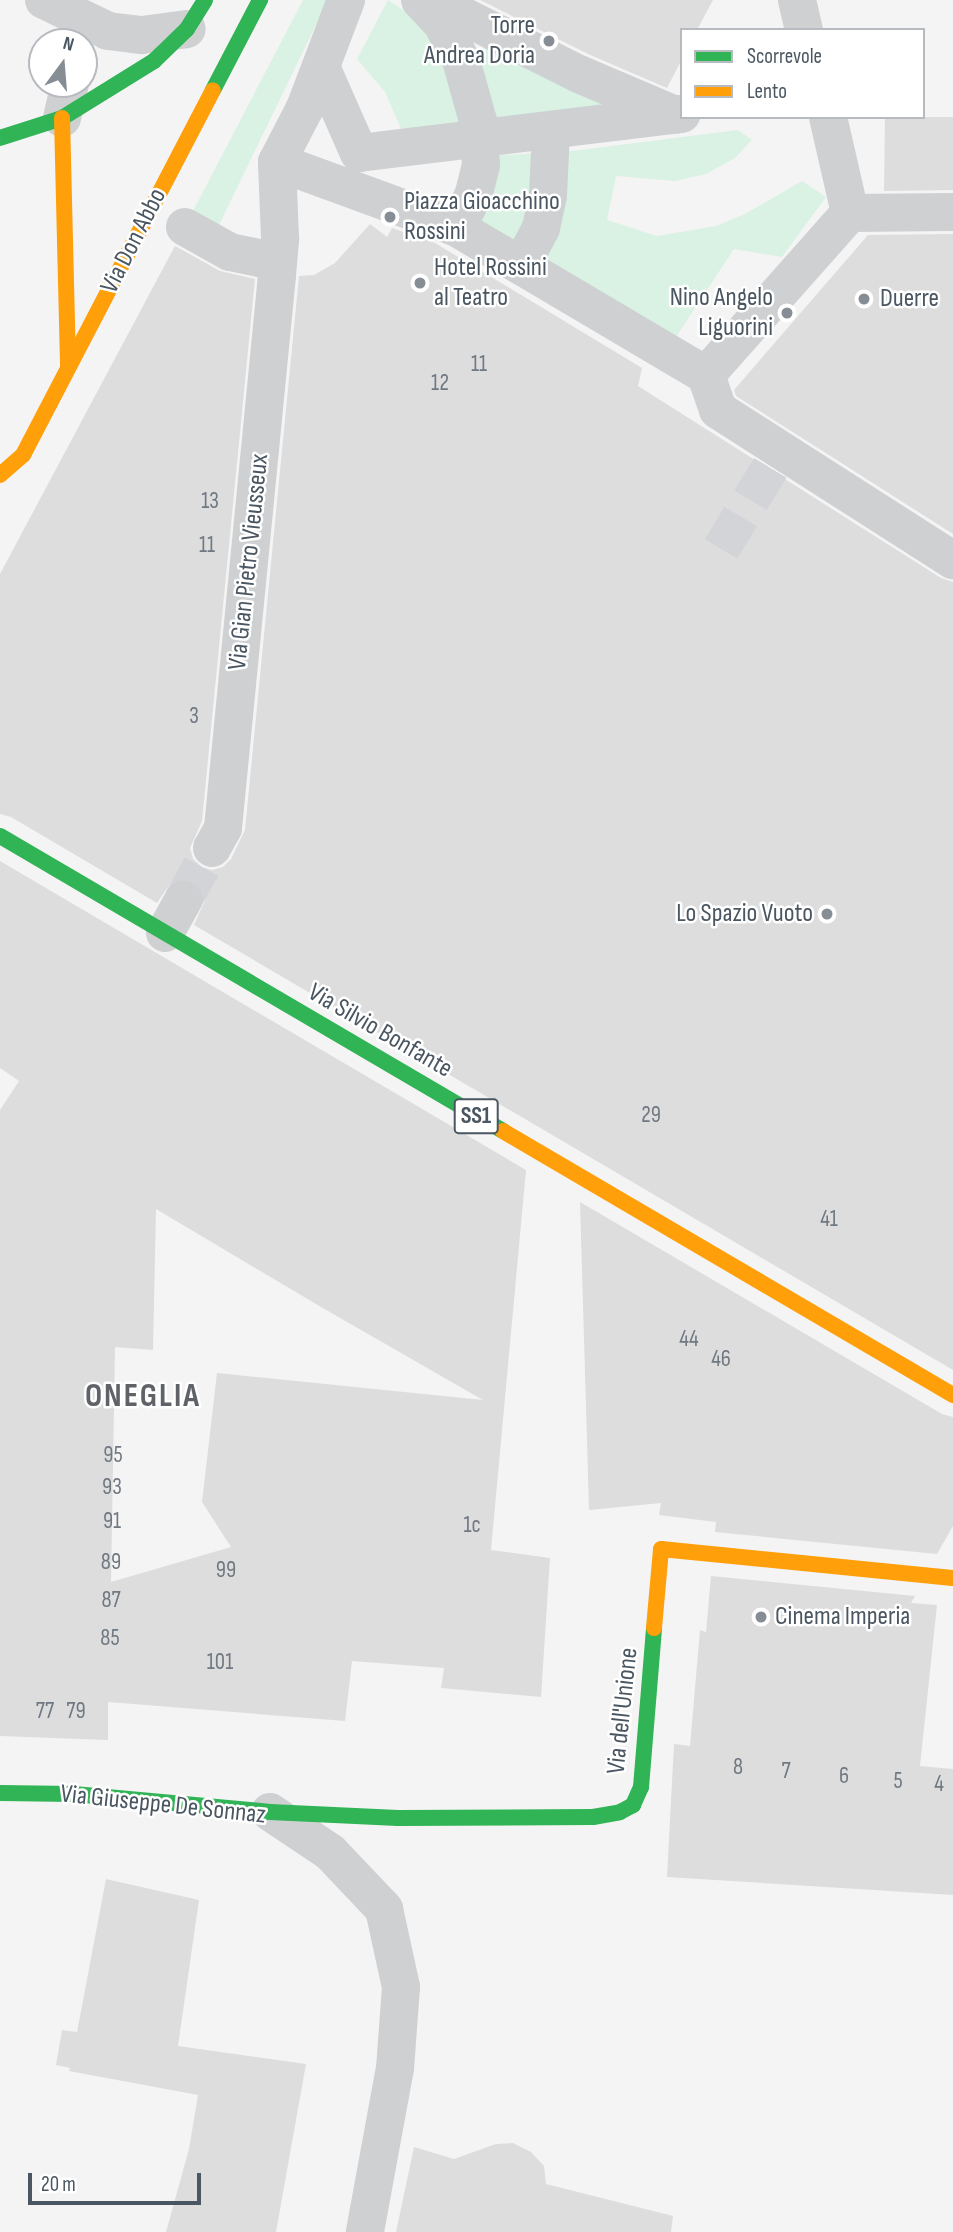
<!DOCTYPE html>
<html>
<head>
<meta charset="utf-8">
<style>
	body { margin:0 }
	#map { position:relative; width:953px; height:2232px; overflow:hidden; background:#f4f4f4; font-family:"Sofia Sans Condensed",sans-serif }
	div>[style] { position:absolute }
	.green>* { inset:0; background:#d9f2e3 }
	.building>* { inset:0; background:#ddddde }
	.street-tunnel>* { height:38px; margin-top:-19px; transform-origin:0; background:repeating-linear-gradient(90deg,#d2d4d7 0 38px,transparent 0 57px) }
	.street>* { height:38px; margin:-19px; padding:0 19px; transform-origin:19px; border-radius:19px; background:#ced0d2 }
	.fast>* { height:16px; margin:-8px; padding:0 8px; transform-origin:8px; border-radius:8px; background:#30b455 }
	.slow>* { height:16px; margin:-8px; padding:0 8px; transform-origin:8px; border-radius:8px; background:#ff9f0a }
	.dots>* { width:19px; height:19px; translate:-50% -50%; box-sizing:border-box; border:4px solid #fff; border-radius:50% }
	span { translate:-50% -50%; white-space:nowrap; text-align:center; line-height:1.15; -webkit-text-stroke:5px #fff; paint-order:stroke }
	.number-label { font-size:23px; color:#707881 }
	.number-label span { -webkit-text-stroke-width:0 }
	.shield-label span { padding:2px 5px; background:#fff; border:2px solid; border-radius:5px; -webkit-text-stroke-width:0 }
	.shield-label { font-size:24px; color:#4a5661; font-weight:700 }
	.poi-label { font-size:26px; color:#4a5661 }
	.right { translate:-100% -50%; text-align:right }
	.left { translate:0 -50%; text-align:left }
	.street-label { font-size:26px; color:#4a5661 }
	.district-label { font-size:33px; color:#5f6368; font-weight:700; letter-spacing:2px }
	.legend { position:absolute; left:680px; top:28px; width:245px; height:91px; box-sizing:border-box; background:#fff; border:2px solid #b7bbc0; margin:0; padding:9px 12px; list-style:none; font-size:21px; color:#4a5661 }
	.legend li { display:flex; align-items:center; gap:14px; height:35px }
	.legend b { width:35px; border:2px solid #b7bbc0 }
	.north { position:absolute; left:28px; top:28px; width:70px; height:70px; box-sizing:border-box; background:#fff; border:2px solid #b7bbc0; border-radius:50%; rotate:16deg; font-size:19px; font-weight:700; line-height:28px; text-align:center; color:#4a5661 }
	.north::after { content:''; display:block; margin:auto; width:24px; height:32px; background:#868d94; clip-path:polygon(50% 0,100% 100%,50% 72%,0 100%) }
	.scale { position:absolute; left:28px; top:2173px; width:173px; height:32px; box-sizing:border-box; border:4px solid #4a5661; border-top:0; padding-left:9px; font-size:21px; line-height:24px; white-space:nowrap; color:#4a5661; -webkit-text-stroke:5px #fff; paint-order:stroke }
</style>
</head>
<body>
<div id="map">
	<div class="green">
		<i style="clip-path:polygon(303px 0,328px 0,218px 227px,192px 213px)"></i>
		<i style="clip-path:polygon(388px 0,411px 15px,431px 35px,468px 123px,402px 131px,385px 92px,357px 59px)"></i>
		<i style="clip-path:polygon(496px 43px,638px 109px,489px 118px,470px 53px)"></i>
		<i style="clip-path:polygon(738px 130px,752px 140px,735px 158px,706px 174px,675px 181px,616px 176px,607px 220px,657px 236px,716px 226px,745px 214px,802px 181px,826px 197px,782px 257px,734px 249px,672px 343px,543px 264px,564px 152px)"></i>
		<i style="clip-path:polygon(539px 153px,539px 175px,515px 248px,474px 225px,492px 156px)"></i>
	</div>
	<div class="building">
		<i style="clip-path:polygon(480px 0,713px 0,697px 30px,682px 30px,682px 59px,667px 88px,588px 54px)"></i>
		<i style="clip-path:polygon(885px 117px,953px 117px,953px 190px,884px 191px)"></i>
		<i style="clip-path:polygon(370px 224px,387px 237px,392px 228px,435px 243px,642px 368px,638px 386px,941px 578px,953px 582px,953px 1370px,194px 925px,205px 900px,202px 889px,194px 881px,183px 878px,172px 881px,157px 903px,11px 817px,0 814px,0 574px,175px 246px,220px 271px,255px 279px,202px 821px,190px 848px,193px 859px,202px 867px,212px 870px,223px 867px,231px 859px,245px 830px,299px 276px,314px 275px,335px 263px)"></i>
		<i style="clip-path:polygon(953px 234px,953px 534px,736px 396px,734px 390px,868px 235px)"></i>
		<i style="clip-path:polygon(evenodd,0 861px,526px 1170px,491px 1550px,550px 1558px,541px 1697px,441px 1688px,444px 1668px,352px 1661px,345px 1721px,108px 1702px,108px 1740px,0 1736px,0 1110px,19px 1081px,0 1068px,0 861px,156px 1209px,321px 1307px,483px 1400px,217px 1373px,202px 1502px,231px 1547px,111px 1582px,115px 1347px,153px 1350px,156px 1209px)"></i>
		<i style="clip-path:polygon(580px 1202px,942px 1414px,953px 1417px,953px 1526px,937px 1554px,715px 1532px,716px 1522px,659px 1515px,661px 1503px,589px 1510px)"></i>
		<i style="clip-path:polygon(711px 1576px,915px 1596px,911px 1603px,937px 1605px,920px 1766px,953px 1769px,953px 1895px,667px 1877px,674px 1744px,690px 1746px,700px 1630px,706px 1632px)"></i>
		<i style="clip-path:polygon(106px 1879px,199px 1900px,178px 2046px,306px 2064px,276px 2232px,166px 2232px,189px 2149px,198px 2095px,69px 2071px,70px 2068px,56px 2065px,62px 2030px,77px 2032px)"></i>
		<i style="clip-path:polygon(513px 2143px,531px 2152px,544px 2166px,546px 2184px,673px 2216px,671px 2232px,396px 2232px,414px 2147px,454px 2159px,496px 2144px)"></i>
	</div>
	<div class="street-tunnel">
		<i style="left:721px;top:549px;width:95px;rotate:-58.8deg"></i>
		<i style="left:183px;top:900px;width:60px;rotate:-60.9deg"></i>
	</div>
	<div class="street">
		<i style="left:44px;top:0;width:71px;rotate:25.8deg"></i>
		<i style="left:108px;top:31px;width:34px;rotate:7deg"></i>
		<i style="left:142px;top:35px;width:45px;rotate:-7.6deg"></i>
		<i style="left:420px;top:0;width:34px;rotate:47deg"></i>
		<i style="left:443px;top:25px;width:39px;rotate:63deg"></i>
		<i style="left:461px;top:60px;width:63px;rotate:74.4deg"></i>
		<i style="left:478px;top:121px;width:44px;rotate:86.1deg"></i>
		<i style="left:481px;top:165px;width:30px;rotate:104deg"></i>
		<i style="left:474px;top:194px;width:38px;rotate:117deg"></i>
		<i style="left:431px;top:0;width:165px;rotate:26.6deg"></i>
		<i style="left:579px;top:74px;width:104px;rotate:23.1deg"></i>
		<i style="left:797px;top:0;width:31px;rotate:77deg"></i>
		<i style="left:321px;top:67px;width:94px;rotate:66.2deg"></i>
		<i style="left:359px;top:153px;width:325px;rotate:-6.9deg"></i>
		<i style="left:828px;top:117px;width:98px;rotate:77.1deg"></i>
		<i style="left:62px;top:118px;width:35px;rotate:-77deg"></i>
		<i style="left:277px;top:162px;width:192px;rotate:20.1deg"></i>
		<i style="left:457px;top:228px;width:289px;rotate:30.6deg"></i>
		<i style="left:706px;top:375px;width:217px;rotate:-48.4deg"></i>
		<i style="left:850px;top:213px;width:103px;rotate:-0.6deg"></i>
		<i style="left:185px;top:227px;width:51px;rotate:29.1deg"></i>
		<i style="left:230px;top:252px;width:49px;rotate:11.8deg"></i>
		<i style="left:521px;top:266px;width:43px;rotate:-62.2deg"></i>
		<i style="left:541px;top:228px;width:33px;rotate:-78deg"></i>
		<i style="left:548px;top:196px;width:65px;rotate:-87.4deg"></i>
		<i style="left:706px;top:375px;width:37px;rotate:71deg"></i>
		<i style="left:718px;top:410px;width:279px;rotate:32.6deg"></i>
		<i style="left:212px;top:848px;width:23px;rotate:-61deg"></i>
		<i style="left:223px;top:828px;width:556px;rotate:-84.42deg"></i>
		<i style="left:277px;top:275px;width:37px;rotate:-85deg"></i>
		<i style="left:280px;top:238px;width:76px;rotate:-92.3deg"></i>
		<i style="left:277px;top:162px;width:61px;rotate:-62.6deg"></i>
		<i style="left:305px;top:108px;width:116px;rotate:-69.2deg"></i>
		<i style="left:165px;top:933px;width:38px;rotate:-61deg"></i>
		<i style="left:270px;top:1812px;width:72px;rotate:33.7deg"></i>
		<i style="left:330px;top:1852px;width:79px;rotate:46.5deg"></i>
		<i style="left:384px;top:1909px;width:80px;rotate:77.7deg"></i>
		<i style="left:401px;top:1987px;width:81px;rotate:94.2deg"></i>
		<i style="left:395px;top:2068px;width:167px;rotate:100.4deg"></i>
	</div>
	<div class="fast">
		<i style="left:213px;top:90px;width:102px;rotate:-62.4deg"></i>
		<i style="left:0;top:138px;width:65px;rotate:-17.9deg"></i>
		<i style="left:62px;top:118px;width:108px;rotate:-31.8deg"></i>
		<i style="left:154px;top:61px;width:46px;rotate:-44.1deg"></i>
		<i style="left:187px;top:29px;width:34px;rotate:-58deg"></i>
		<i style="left:0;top:836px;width:583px;rotate:30.39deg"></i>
		<i style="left:0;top:1793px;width:74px;rotate:0.8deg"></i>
		<i style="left:74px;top:1794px;width:197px;rotate:5.2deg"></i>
		<i style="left:270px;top:1812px;width:128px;rotate:2.7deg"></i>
		<i style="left:398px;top:1818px;width:195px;rotate:-0.3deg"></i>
		<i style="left:593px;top:1817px;width:27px;rotate:-10deg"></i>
		<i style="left:620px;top:1812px;width:15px;rotate:-28deg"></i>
		<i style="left:633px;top:1805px;width:20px;rotate:-66deg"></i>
		<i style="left:641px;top:1787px;width:160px;rotate:-85.3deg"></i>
	</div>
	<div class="slow">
		<i style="left:62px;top:118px;width:248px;rotate:88.6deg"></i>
		<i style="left:0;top:475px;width:30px;rotate:-41deg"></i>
		<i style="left:23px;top:455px;width:411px;rotate:-62.5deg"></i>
		<i style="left:503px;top:1131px;width:522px;rotate:30.4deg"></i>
		<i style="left:654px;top:1628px;width:79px;rotate:-84.9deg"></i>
		<i style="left:661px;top:1549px;width:293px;rotate:5.7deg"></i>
	</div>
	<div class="dots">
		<i style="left:549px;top:41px;background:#868d94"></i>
		<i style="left:390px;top:217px;background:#868d94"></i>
		<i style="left:420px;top:283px;background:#868d94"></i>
		<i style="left:864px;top:299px;background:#868d94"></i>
		<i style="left:787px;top:313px;background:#868d94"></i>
		<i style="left:827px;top:914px;background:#868d94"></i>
		<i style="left:761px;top:1617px;background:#868d94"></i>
	</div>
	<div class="number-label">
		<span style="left:479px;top:364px">11</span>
		<span style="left:440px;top:383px">12</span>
		<span style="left:210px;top:501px">13</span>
		<span style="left:207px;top:545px">11</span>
		<span style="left:194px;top:716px">3</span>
		<span style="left:651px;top:1115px">29</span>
		<span style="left:829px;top:1219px">41</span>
		<span style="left:689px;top:1339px">44</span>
		<span style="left:721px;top:1359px">46</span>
		<span style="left:113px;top:1455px">95</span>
		<span style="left:112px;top:1487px">93</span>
		<span style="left:112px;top:1521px">91</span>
		<span style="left:472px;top:1525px">1c</span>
		<span style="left:111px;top:1562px">89</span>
		<span style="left:226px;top:1570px">99</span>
		<span style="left:111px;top:1600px">87</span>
		<span style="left:110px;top:1638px">85</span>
		<span style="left:220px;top:1662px">101</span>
		<span style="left:45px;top:1711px">77</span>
		<span style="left:76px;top:1711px">79</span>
		<span style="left:738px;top:1767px">8</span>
		<span style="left:786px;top:1771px">7</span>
		<span style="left:844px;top:1776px">6</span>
		<span style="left:898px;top:1781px">5</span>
		<span style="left:939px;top:1784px">4</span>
	</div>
	<div class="shield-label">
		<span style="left:476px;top:1116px">SS1</span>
	</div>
	<div class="poi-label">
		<span class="right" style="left:535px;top:41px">Torre<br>Andrea Doria</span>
		<span class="left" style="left:404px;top:217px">Piazza Gioacchino<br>Rossini</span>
		<span class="left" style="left:434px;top:283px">Hotel Rossini<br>al Teatro</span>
		<span class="right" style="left:773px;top:313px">Nino Angelo<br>Liguorini</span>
		<span class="left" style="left:880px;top:299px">Duerre</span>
		<span class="right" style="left:813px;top:914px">Lo Spazio Vuoto</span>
		<span class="left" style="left:775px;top:1617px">Cinema Imperia</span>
	</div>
	<div class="street-label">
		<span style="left:134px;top:241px;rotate:-63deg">Via Don Abbo</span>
		<span style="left:249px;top:562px;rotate:-84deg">Via Gian Pietro Vieusseux</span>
		<span style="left:380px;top:1031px;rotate:30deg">Via Silvio Bonfante</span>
		<span style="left:623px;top:1711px;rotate:-84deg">Via dell'Unione</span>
		<span style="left:163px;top:1805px;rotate:6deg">Via Giuseppe De Sonnaz</span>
	</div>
	<div class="district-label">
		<span style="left:143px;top:1397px">ONEGLIA</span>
	</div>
	<ul class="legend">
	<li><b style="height:9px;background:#30b455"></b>Scorrevole</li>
	<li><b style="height:9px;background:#ff9f0a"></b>Lento</li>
	</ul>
	<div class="north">N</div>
	<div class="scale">20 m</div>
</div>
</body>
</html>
